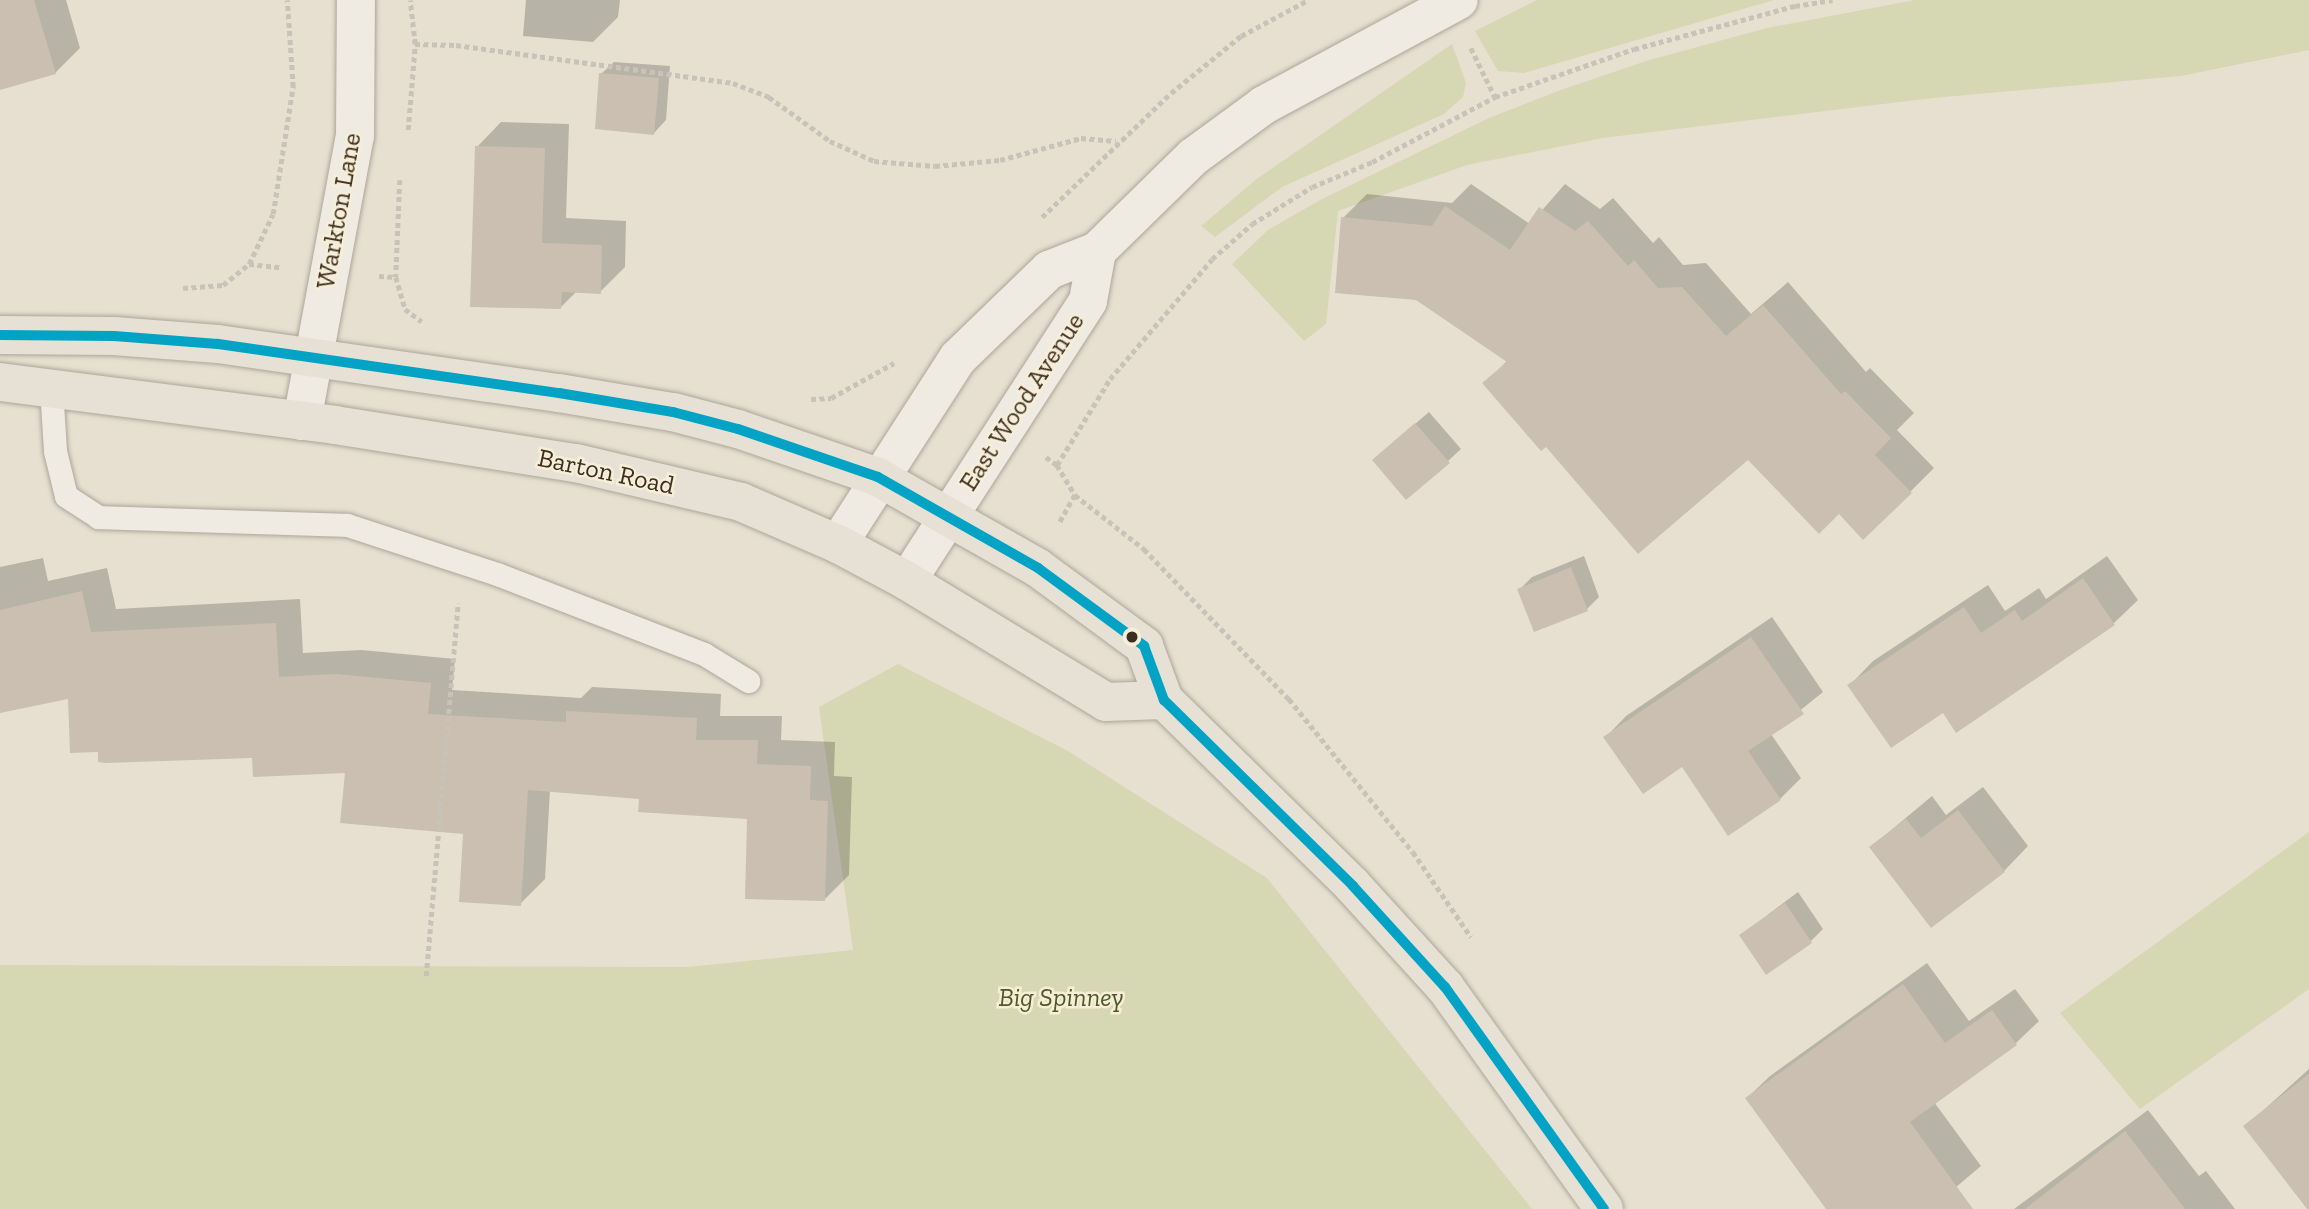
<!DOCTYPE html>
<html>
<head>
<meta charset="utf-8">
<style>
	body { margin:0 }
	#map { position:relative; width:2309px; height:1209px; overflow:hidden; background:#e7e0d1; font-family:"Zilla Slab",serif }
	div>[style] { position:absolute }
	.green>* { inset:0; background:#d6d7b3 }
	.shadow>* { inset:0; background:#0003 }
	.building>* { inset:0; background:#cbbfb2 }
	.path>* { height:4.5px; margin-top:-2.25px; transform-origin:0; background:repeating-linear-gradient(90deg,#c8c2b9 0 5px,transparent 0 8.5px) }
	.roads { filter:drop-shadow(0 0 2px #ada599) drop-shadow(0 0 2px #ada599) }
	.service>* { height:23px; margin:-11.5px; padding:0 11.5px; transform-origin:11.5px; border-radius:11.5px; background:#efebe3 }
	.tertiary>* { height:38px; margin:-19px; padding:0 19px; transform-origin:19px; border-radius:19px; background:#efebe3 }
	.primary>* { height:38px; margin:-19px; padding:0 19px; transform-origin:19px; border-radius:19px; background:#e6e1d4 }
	.bus-1>* { height:10px; margin:-5px; padding:0 5px; transform-origin:5px; border-radius:5px; background:#03a3c5 }
	.dots>* { width:19px; height:19px; translate:-50% -50%; box-sizing:border-box; border:4px solid #f7eed8; border-radius:50% }
	span { translate:-50% -50%; white-space:nowrap; text-align:center; line-height:1.15; -webkit-text-stroke:5px #f7eed8; paint-order:stroke }
	.street-label { font-size:26px; color:#3d2e20 }
	.park-label { font-size:26px; color:#4d5a26; font-style:italic }
</style>
</head>
<body>
<div id="map">
	<div class="green">
		<i style="clip-path:polygon(1537px 0,1774px 0,1524px 73px,1498px 71px,1475px 31px)"></i>
		<i style="clip-path:polygon(1915px 0,2309px 0,2309px 50px,2181px 76px,1933px 98px,1603px 138px,1467px 165px,1338px 211px,1326px 324px,1304px 341px,1232px 264px,1268px 230px,1322px 199px,1489px 118px,1558px 91px,1646px 61px,1767px 28px)"></i>
		<i style="clip-path:polygon(1452px 44px,1466px 83px,1463px 97px,1444px 114px,1282px 187px,1215px 237px,1201px 226px,1258px 178px)"></i>
		<i style="clip-path:polygon(898px 664px,1068px 751px,1267px 878px,1532px 1209px,0 1209px,0 965px,688px 967px,853px 950px,819px 707px)"></i>
		<i style="clip-path:polygon(2309px 832px,2309px 989px,2140px 1109px,2060px 1013px)"></i>
	</div>
	<div class="shadow">
		<i style="clip-path:polygon(0 0,66px 0,80px 48px,55px 73px,0 89px)"></i>
		<i style="clip-path:polygon(526px 0,620px 0,618px 17px,593px 42px,523px 36px)"></i>
		<i style="clip-path:polygon(614px 62px,670px 66px,666px 120px,654px 133px,601px 74px)"></i>
		<i style="clip-path:polygon(501px 122px,569px 124px,566px 218px,626px 221px,625px 267px,600px 292px,577px 291px,561px 307px,477px 147px)"></i>
		<i style="clip-path:polygon(1471px 184px,1530px 224px,1565px 184px,1600px 209px,1613px 198px,1653px 243px,1659px 237px,1683px 265px,1706px 263px,1751px 314px,1788px 282px,1866px 372px,1870px 368px,1914px 413px,1897px 430px,1934px 468px,1910px 492px,1839px 512px,1749px 458px,1546px 445px,1485px 383px,1508px 360px,1343px 218px,1367px 194px,1452px 203px)"></i>
		<i style="clip-path:polygon(1429px 412px,1461px 449px,1448px 461px,1387px 448px)"></i>
		<i style="clip-path:polygon(1584px 556px,1599px 597px,1587px 609px,1520px 589px,1532px 577px)"></i>
		<i style="clip-path:polygon(2107px 556px,2138px 600px,2114px 623px,1956px 730px,1943px 711px,1850px 685px,1873px 661px,1988px 585px,2005px 611px,2039px 588px,2046px 599px)"></i>
		<i style="clip-path:polygon(43px 558px,48px 581px,107px 568px,116px 609px,300px 599px,303px 653px,362px 650px,455px 659px,452px 690px,581px 698px,592px 687px,721px 694px,720px 716px,782px 716px,781px 740px,835px 742px,834px 776px,852px 777px,849px 875px,825px 899px,749px 818px,640px 798px,550px 790px,545px 879px,520px 904px,465px 833px,347px 771px,254px 756px,99px 750px,69px 697px,0 712px,0 567px)"></i>
		<i style="clip-path:polygon(1772px 617px,1823px 692px,1771px 734px,1801px 778px,1780px 799px,1606px 737px,1626px 716px)"></i>
		<i style="clip-path:polygon(1983px 787px,2028px 846px,2004px 871px,1871px 847px,1932px 796px,1946px 815px)"></i>
		<i style="clip-path:polygon(1798px 892px,1823px 929px,1811px 941px,1741px 935px)"></i>
		<i style="clip-path:polygon(1927px 963px,1969px 1021px,2015px 989px,2039px 1021px,2016px 1043px,1934px 1102px,1981px 1166px,1930px 1209px,1827px 1209px,1747px 1098px,1770px 1076px)"></i>
		<i style="clip-path:polygon(2309px 1069px,2309px 1173px,2246px 1126px)"></i>
		<i style="clip-path:polygon(2148px 1110px,2199px 1176px,2206px 1171px,2235px 1209px,2014px 1209px)"></i>
	</div>
	<div class="building">
		<i style="clip-path:polygon(0 0,34px 0,56px 74px,0 90px)"></i>
		<i style="clip-path:polygon(599px 73px,659px 78px,654px 135px,595px 129px)"></i>
		<i style="clip-path:polygon(475px 146px,545px 148px,542px 243px,602px 245px,601px 294px,562px 292px,561px 309px,470px 307px)"></i>
		<i style="clip-path:polygon(1445px 206px,1510px 250px,1539px 207px,1575px 231px,1588px 221px,1628px 266px,1634px 260px,1658px 288px,1682px 287px,1726px 336px,1763px 305px,1841px 394px,1845px 391px,1891px 438px,1875px 455px,1912px 493px,1863px 540px,1839px 514px,1819px 534px,1748px 460px,1638px 554px,1546px 447px,1541px 451px,1482px 383px,1507px 362px,1416px 300px,1335px 293px,1341px 217px,1432px 226px)"></i>
		<i style="clip-path:polygon(1415px 423px,1450px 463px,1406px 500px,1372px 460px)"></i>
		<i style="clip-path:polygon(1571px 567px,1588px 611px,1534px 632px,1517px 589px)"></i>
		<i style="clip-path:polygon(2083px 578px,2115px 625px,1956px 733px,1943px 713px,1891px 748px,1847px 685px,1964px 607px,1981px 633px,2015px 610px,2022px 621px)"></i>
		<i style="clip-path:polygon(82px 591px,91px 632px,276px 623px,279px 677px,336px 674px,431px 683px,428px 714px,566px 722px,566px 711px,697px 718px,696px 740px,758px 740px,757px 764px,811px 766px,810px 800px,828px 801px,825px 901px,745px 899px,747px 819px,638px 812px,639px 799px,528px 790px,521px 906px,459px 902px,463px 834px,340px 823px,345px 773px,253px 777px,252px 758px,105px 763px,98px 762px,98px 752px,70px 753px,68px 699px,0 713px,0 610px)"></i>
		<i style="clip-path:polygon(1751px 637px,1804px 714px,1748px 751px,1781px 800px,1728px 836px,1682px 767px,1643px 794px,1603px 737px)"></i>
		<i style="clip-path:polygon(1958px 810px,2005px 872px,1931px 928px,1869px 847px,1906px 819px,1921px 838px)"></i>
		<i style="clip-path:polygon(1785px 903px,1812px 943px,1766px 975px,1739px 935px)"></i>
		<i style="clip-path:polygon(1903px 984px,1945px 1043px,1992px 1010px,2017px 1045px,1910px 1122px,1973px 1209px,1826px 1209px,1745px 1098px)"></i>
		<i style="clip-path:polygon(2309px 1074px,2309px 1209px,2307px 1209px,2243px 1126px)"></i>
		<i style="clip-path:polygon(2125px 1131px,2185px 1209px,2025px 1209px)"></i>
	</div>
	<div class="path">
		<i style="left:415px;top:44px;width:41px;rotate:1.4deg"></i>
		<i style="left:456px;top:45px;width:280px;rotate:7.8deg"></i>
		<i style="left:733px;top:83px;width:39px;rotate:21deg"></i>
		<i style="left:769px;top:97px;width:75px;rotate:35.8deg"></i>
		<i style="left:830px;top:141px;width:48px;rotate:24.4deg"></i>
		<i style="left:874px;top:161px;width:61px;rotate:4.7deg"></i>
		<i style="left:935px;top:166px;width:65px;rotate:-5.3deg"></i>
		<i style="left:1000px;top:160px;width:84px;rotate:-15.2deg"></i>
		<i style="left:1081px;top:138px;width:35px;rotate:5deg"></i>
		<i style="left:1471px;top:48px;width:55px;rotate:63.9deg"></i>
		<i style="left:1495px;top:97px;width:147px;rotate:-19.1deg"></i>
		<i style="left:1634px;top:49px;width:167px;rotate:-15deg"></i>
		<i style="left:1795px;top:6px;width:38px;rotate:-9deg"></i>
		<i style="left:408px;top:130px;width:86px;rotate:-85.3deg"></i>
		<i style="left:415px;top:44px;width:44px;rotate:-96.5deg"></i>
		<i style="left:400px;top:180px;width:97px;rotate:92.4deg"></i>
		<i style="left:396px;top:277px;width:33px;rotate:74deg"></i>
		<i style="left:405px;top:309px;width:21px;rotate:37deg"></i>
		<i style="left:1042px;top:217px;width:179px;rotate:-43.9deg"></i>
		<i style="left:1171px;top:93px;width:90px;rotate:-39.2deg"></i>
		<i style="left:1241px;top:36px;width:76px;rotate:-28.2deg"></i>
		<i style="left:249px;top:264px;width:31px;rotate:6deg"></i>
		<i style="left:379px;top:276px;width:17px;rotate:3deg"></i>
		<i style="left:183px;top:288px;width:40px;rotate:-4.3deg"></i>
		<i style="left:223px;top:285px;width:33px;rotate:-39deg"></i>
		<i style="left:249px;top:264px;width:55px;rotate:-64.4deg"></i>
		<i style="left:273px;top:214px;width:129px;rotate:-81.1deg"></i>
		<i style="left:293px;top:87px;width:87px;rotate:-93.9deg"></i>
		<i style="left:811px;top:399px;width:20px;rotate:-3deg"></i>
		<i style="left:831px;top:398px;width:72px;rotate:-29.1deg"></i>
		<i style="left:1046px;top:457px;width:14px;rotate:36deg"></i>
		<i style="left:1057px;top:465px;width:35px;rotate:59deg"></i>
		<i style="left:1075px;top:495px;width:33px;rotate:119deg"></i>
		<i style="left:1057px;top:465px;width:101px;rotate:-58.4deg"></i>
		<i style="left:1110px;top:379px;width:157px;rotate:-49.6deg"></i>
		<i style="left:1212px;top:259px;width:53px;rotate:-41.2deg"></i>
		<i style="left:1252px;top:224px;width:70px;rotate:-31.7deg"></i>
		<i style="left:1312px;top:187px;width:65px;rotate:-22.6deg"></i>
		<i style="left:1372px;top:162px;width:139px;rotate:-27.9deg"></i>
		<i style="left:1075px;top:495px;width:88px;rotate:38deg"></i>
		<i style="left:1144px;top:549px;width:209px;rotate:46deg"></i>
		<i style="left:1289px;top:699px;width:197px;rotate:51deg"></i>
		<i style="left:1413px;top:852px;width:103px;rotate:55.7deg"></i>
		<i style="left:426px;top:976px;width:374px;rotate:-85.1deg"></i>
	</div>
	<div class="roads">
		<div class="service">
			<i style="left:51px;top:387px;width:64px;rotate:86.4deg"></i>
			<i style="left:55px;top:451px;width:46px;rotate:76.3deg"></i>
			<i style="left:66px;top:496px;width:38px;rotate:33deg"></i>
			<i style="left:98px;top:517px;width:249px;rotate:1.8deg"></i>
			<i style="left:347px;top:525px;width:158px;rotate:18.1deg"></i>
			<i style="left:497px;top:574px;width:222px;rotate:21.1deg"></i>
			<i style="left:704px;top:654px;width:52px;rotate:31.5deg"></i>
		</div>
		<div class="tertiary">
			<i style="left:302px;top:421px;width:290px;rotate:-79.5deg"></i>
			<i style="left:355px;top:136px;width:136px;rotate:-89.6deg"></i>
			<i style="left:838px;top:544px;width:221px;rotate:-57.2deg"></i>
			<i style="left:958px;top:358px;width:127px;rotate:-44deg"></i>
			<i style="left:1049px;top:270px;width:52px;rotate:-21.6deg"></i>
			<i style="left:1097px;top:251px;width:134px;rotate:-44.4deg"></i>
			<i style="left:1193px;top:157px;width:88px;rotate:-36.2deg"></i>
			<i style="left:1264px;top:105px;width:221px;rotate:-28.3deg"></i>
			<i style="left:907px;top:581px;width:333px;rotate:-57.1deg"></i>
			<i style="left:1088px;top:301px;width:51px;rotate:-79.8deg"></i>
		</div>
		<div class="primary">
			<i style="left:0;top:335px;width:114px;rotate:0.5deg"></i>
			<i style="left:114px;top:336px;width:104px;rotate:4.4deg"></i>
			<i style="left:218px;top:344px;width:345px;rotate:8.2deg"></i>
			<i style="left:559px;top:393px;width:116px;rotate:9.5deg"></i>
			<i style="left:673px;top:412px;width:67px;rotate:14.7deg"></i>
			<i style="left:738px;top:429px;width:148px;rotate:18.9deg"></i>
			<i style="left:878px;top:477px;width:184px;rotate:29.6deg"></i>
			<i style="left:1038px;top:568px;width:132px;rotate:36.3deg"></i>
			<i style="left:1144px;top:646px;width:58px;rotate:69.7deg"></i>
			<i style="left:1164px;top:700px;width:265px;rotate:44.5deg"></i>
			<i style="left:1353px;top:886px;width:137px;rotate:47.7deg"></i>
			<i style="left:1445px;top:987px;width:273px;rotate:54.4deg"></i>
			<i style="left:0;top:382px;width:338px;rotate:7.3deg"></i>
			<i style="left:335px;top:425px;width:244px;rotate:9deg"></i>
			<i style="left:576px;top:463px;width:170px;rotate:13.3deg"></i>
			<i style="left:741px;top:502px;width:106px;rotate:23.4deg"></i>
			<i style="left:838px;top:544px;width:78px;rotate:28.2deg"></i>
			<i style="left:907px;top:581px;width:233px;rotate:31.3deg"></i>
			<i style="left:1106px;top:702px;width:58px;rotate:-2deg"></i>
		</div>
	</div>
	<div class="bus-1">
		<i style="left:0;top:335px;width:114px;rotate:0.5deg"></i>
		<i style="left:114px;top:336px;width:104px;rotate:4.4deg"></i>
		<i style="left:218px;top:344px;width:345px;rotate:8.2deg"></i>
		<i style="left:559px;top:393px;width:116px;rotate:9.5deg"></i>
		<i style="left:673px;top:412px;width:67px;rotate:14.7deg"></i>
		<i style="left:738px;top:429px;width:148px;rotate:18.9deg"></i>
		<i style="left:878px;top:477px;width:184px;rotate:29.6deg"></i>
		<i style="left:1038px;top:568px;width:132px;rotate:36.3deg"></i>
		<i style="left:1144px;top:646px;width:58px;rotate:69.7deg"></i>
		<i style="left:1164px;top:700px;width:265px;rotate:44.5deg"></i>
		<i style="left:1353px;top:886px;width:137px;rotate:47.7deg"></i>
		<i style="left:1445px;top:987px;width:273px;rotate:54.4deg"></i>
	</div>
	<div class="dots">
		<i style="left:1132px;top:637px;background:#3d2e20"></i>
	</div>
	<div class="street-label">
		<span style="left:339px;top:211px;rotate:-80deg">Warkton Lane</span>
		<span style="left:1022px;top:402px;rotate:-57deg">East Wood Avenue</span>
		<span style="left:606px;top:472px;rotate:12deg">Barton Road</span>
	</div>
	<div class="park-label">
		<span style="left:1061px;top:998px">Big Spinney</span>
	</div>
</div>
</body>
</html>
